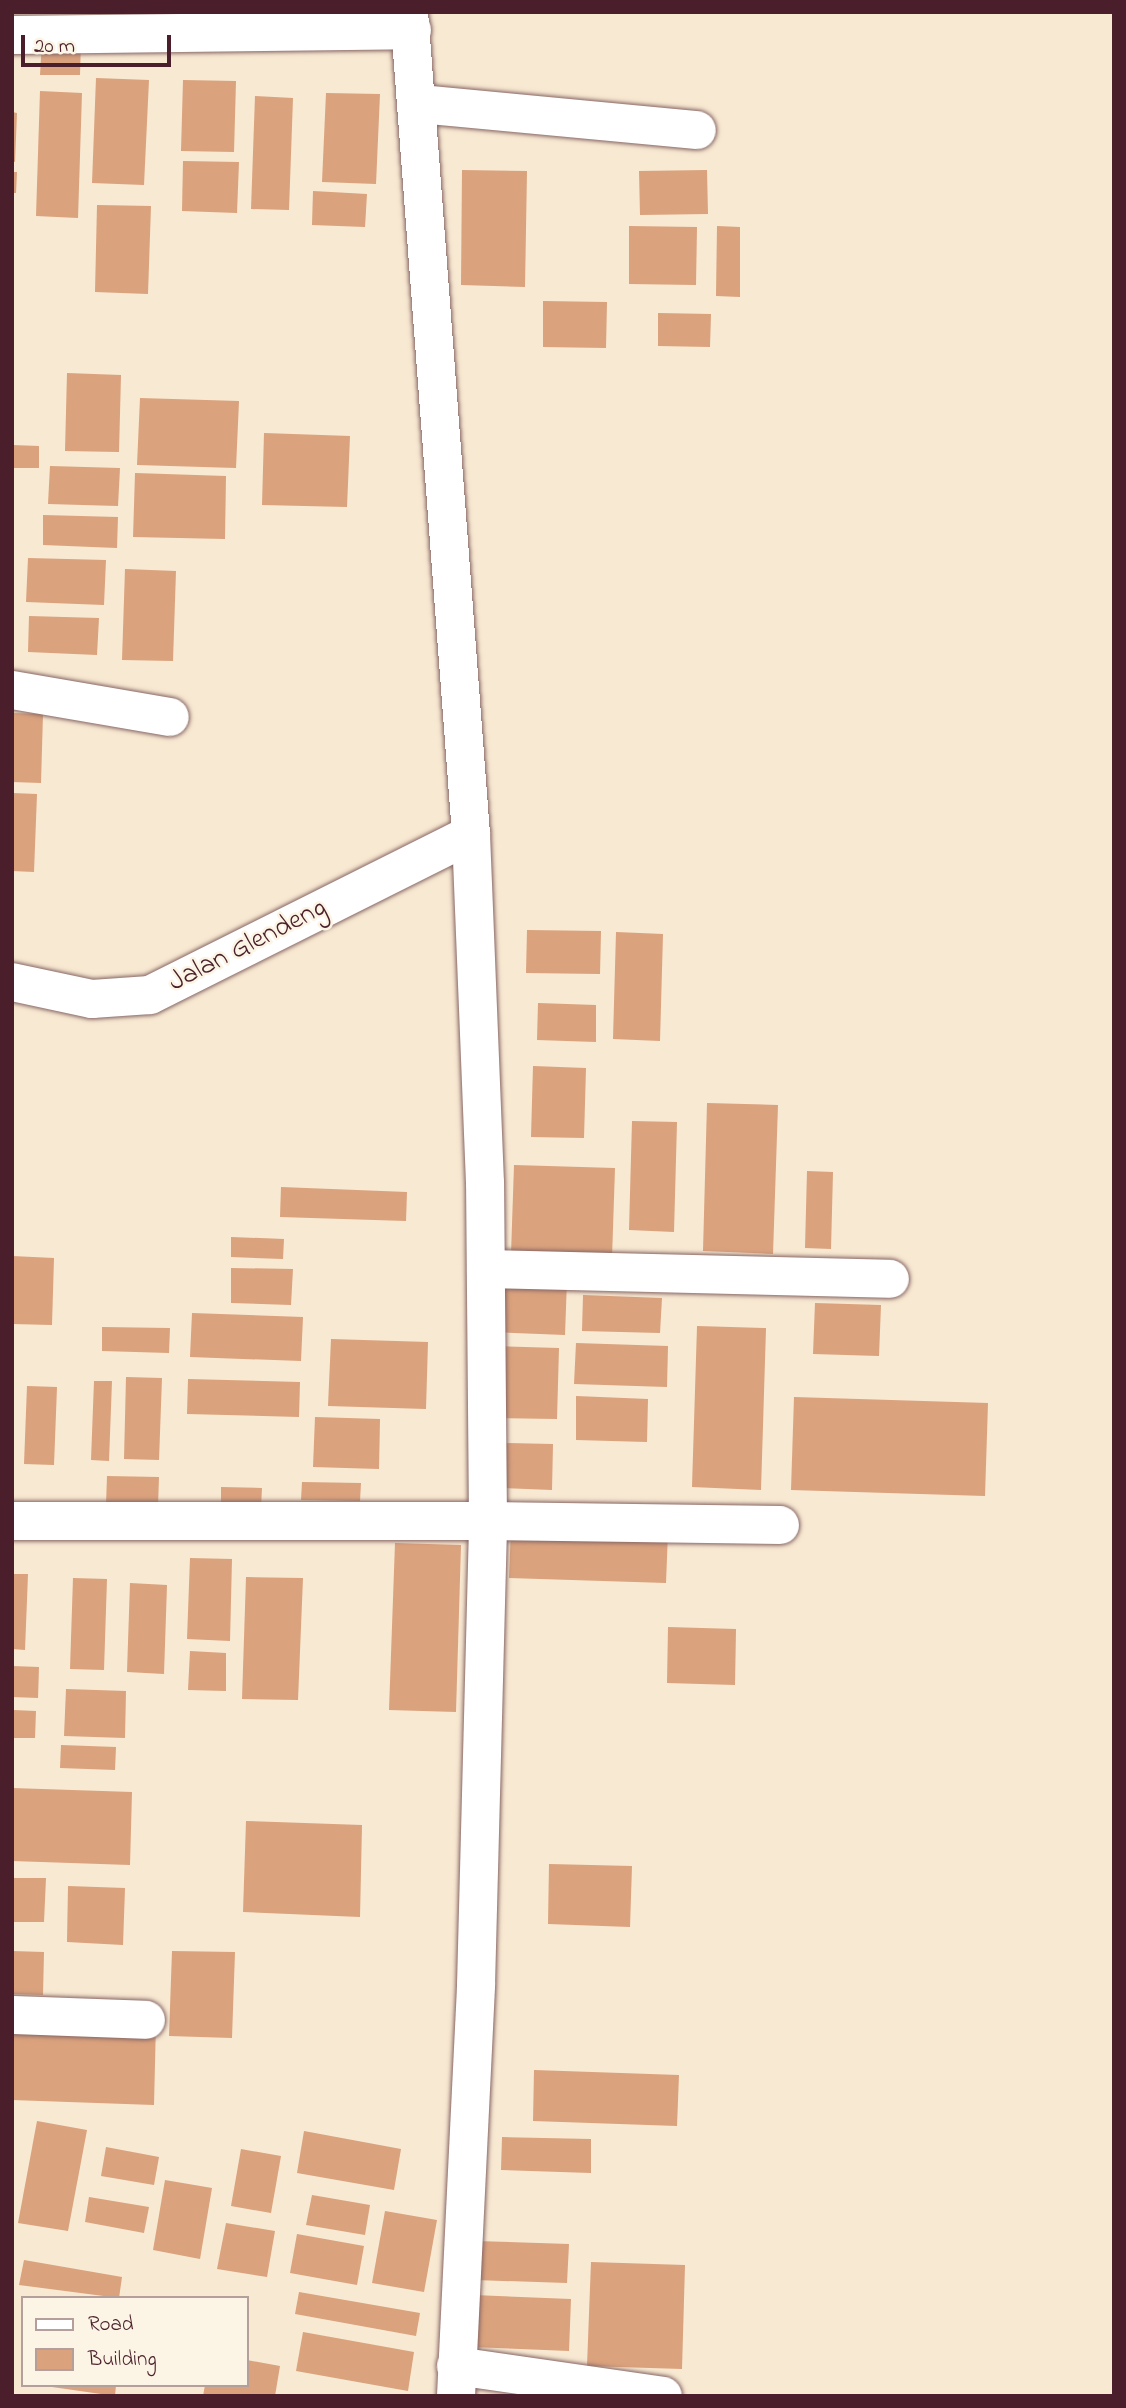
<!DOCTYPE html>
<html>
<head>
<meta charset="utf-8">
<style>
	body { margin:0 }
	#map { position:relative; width:1126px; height:2408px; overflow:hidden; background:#f8e9d2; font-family:"Indie Flower",sans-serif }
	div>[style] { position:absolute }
	.building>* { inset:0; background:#daa27d }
	.roads { filter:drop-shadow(0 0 2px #876665) drop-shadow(0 0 2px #876665) }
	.minor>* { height:38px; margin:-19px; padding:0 19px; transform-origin:19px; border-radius:19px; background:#fff }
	span { translate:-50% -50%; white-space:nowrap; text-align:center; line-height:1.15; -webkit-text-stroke:5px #fcf5e5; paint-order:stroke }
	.street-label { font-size:28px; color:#4a1f2b }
	.frame { position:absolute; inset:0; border:14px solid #4a1f2b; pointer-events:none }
	.legend { position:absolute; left:21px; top:2296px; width:228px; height:91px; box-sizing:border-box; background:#fcf5e5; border:2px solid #b59f9b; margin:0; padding:9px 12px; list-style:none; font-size:21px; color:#4a1f2b }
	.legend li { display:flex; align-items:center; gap:14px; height:35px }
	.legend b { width:35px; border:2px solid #b59f9b }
	.scale { position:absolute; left:21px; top:35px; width:150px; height:32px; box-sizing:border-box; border:4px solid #4a1f2b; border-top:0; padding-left:9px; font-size:21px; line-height:24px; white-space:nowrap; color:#4a1f2b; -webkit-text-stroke:5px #fcf5e5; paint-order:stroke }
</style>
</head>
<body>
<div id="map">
	<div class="building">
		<i style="clip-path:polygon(42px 41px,81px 42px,80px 75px,40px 75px)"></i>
		<i style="clip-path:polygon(96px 78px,149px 80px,144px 185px,92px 183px)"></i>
		<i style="clip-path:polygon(183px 80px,236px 81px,234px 152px,181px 151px)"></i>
		<i style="clip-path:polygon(40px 91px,82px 93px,78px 218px,36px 216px)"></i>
		<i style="clip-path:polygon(326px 93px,380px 94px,376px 184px,322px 182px)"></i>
		<i style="clip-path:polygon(255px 96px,293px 98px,289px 210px,251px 209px)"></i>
		<i style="clip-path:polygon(12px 112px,17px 113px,15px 162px,12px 161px)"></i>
		<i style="clip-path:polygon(183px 161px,239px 162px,237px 213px,182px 211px)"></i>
		<i style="clip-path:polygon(462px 170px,527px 171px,525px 287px,461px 285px)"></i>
		<i style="clip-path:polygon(707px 170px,708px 214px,640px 215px,639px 171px)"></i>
		<i style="clip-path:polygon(12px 172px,17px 172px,16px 193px,12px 193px)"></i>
		<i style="clip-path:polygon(313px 191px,367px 194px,365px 227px,312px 225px)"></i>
		<i style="clip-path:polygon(97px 205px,151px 206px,148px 294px,95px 292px)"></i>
		<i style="clip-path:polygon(629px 226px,697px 227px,696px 285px,629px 284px)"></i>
		<i style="clip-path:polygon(717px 226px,740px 227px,740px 297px,716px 296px)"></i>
		<i style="clip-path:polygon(543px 301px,607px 302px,606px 348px,543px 347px)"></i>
		<i style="clip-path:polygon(658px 313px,711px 314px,710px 347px,658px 346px)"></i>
		<i style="clip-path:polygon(67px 373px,121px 375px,119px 452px,65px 451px)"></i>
		<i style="clip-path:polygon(140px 398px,239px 401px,236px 468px,137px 465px)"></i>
		<i style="clip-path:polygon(264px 433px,350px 436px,347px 507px,262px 505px)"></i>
		<i style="clip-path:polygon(12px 445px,39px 446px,39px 468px,12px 468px)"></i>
		<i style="clip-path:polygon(50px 466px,120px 468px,118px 506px,48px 504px)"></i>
		<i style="clip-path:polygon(135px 473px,226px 476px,225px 539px,133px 537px)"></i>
		<i style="clip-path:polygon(43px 515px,118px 517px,117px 548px,43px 545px)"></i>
		<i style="clip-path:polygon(28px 558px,106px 560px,104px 605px,26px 602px)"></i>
		<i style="clip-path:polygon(125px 569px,176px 571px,173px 661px,122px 660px)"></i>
		<i style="clip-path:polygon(29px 616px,99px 618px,97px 655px,28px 652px)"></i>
		<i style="clip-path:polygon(12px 713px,43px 714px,41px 783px,12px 782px)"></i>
		<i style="clip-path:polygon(12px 793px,37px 794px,34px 872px,12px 871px)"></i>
		<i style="clip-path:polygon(527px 930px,601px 931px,600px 974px,526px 973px)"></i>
		<i style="clip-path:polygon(616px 932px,663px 934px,660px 1041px,613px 1039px)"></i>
		<i style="clip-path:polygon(538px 1003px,596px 1005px,596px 1042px,537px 1040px)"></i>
		<i style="clip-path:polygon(533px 1066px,586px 1068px,584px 1138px,531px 1137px)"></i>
		<i style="clip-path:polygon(707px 1103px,778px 1105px,773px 1254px,703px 1251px)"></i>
		<i style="clip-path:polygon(632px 1121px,677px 1122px,674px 1232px,629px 1230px)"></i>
		<i style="clip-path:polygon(514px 1165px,615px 1168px,612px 1258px,511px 1254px)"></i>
		<i style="clip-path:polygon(807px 1171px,833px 1172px,831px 1249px,805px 1248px)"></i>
		<i style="clip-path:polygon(281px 1187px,407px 1192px,406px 1221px,280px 1217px)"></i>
		<i style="clip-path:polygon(231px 1237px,284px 1239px,283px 1259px,231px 1257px)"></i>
		<i style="clip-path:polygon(12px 1256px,54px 1258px,52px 1325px,12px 1324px)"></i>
		<i style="clip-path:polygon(231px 1268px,293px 1269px,291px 1305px,231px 1303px)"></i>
		<i style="clip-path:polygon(495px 1278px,567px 1280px,565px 1335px,493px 1332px)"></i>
		<i style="clip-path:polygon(583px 1295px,662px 1298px,660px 1333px,582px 1331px)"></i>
		<i style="clip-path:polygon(815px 1303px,881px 1305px,879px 1356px,813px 1354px)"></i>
		<i style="clip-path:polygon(192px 1313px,303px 1317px,301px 1361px,190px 1357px)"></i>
		<i style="clip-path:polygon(697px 1326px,766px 1328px,761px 1490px,692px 1487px)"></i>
		<i style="clip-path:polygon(102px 1327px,170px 1328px,169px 1353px,102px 1351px)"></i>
		<i style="clip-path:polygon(331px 1339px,428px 1342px,426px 1409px,328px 1406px)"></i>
		<i style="clip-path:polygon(576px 1343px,668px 1346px,667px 1387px,574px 1384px)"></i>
		<i style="clip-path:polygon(495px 1346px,559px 1348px,557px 1419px,492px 1418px)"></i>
		<i style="clip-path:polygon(126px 1377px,162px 1378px,159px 1460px,124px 1459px)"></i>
		<i style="clip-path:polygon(188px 1379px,300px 1382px,299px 1417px,187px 1414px)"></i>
		<i style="clip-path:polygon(94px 1381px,112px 1381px,109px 1461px,91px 1460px)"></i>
		<i style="clip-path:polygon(27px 1386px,57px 1387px,54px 1465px,24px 1464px)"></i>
		<i style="clip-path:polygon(576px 1396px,648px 1399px,647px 1442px,576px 1440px)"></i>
		<i style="clip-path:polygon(794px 1397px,988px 1403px,985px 1496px,791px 1490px)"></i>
		<i style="clip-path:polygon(315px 1417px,380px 1419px,379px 1469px,313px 1467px)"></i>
		<i style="clip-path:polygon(503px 1443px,553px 1444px,552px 1490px,502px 1488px)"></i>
		<i style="clip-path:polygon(107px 1476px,159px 1477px,158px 1506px,106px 1505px)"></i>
		<i style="clip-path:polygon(302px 1482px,361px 1483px,360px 1501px,301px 1500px)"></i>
		<i style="clip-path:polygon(221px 1487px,262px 1488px,261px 1508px,221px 1506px)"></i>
		<i style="clip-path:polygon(511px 1528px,668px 1532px,666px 1583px,509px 1578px)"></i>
		<i style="clip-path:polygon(395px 1543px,461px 1545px,456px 1712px,389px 1710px)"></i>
		<i style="clip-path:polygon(190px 1558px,232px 1559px,230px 1641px,187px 1639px)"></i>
		<i style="clip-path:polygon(12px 1574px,28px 1574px,25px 1650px,12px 1649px)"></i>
		<i style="clip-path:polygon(246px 1577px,303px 1578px,298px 1700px,242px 1699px)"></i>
		<i style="clip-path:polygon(73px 1578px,107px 1579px,104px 1670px,70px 1669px)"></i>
		<i style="clip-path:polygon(130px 1583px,167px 1585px,164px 1674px,127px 1672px)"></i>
		<i style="clip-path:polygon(668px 1627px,736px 1629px,735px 1685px,667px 1683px)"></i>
		<i style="clip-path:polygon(190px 1651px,226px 1653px,226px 1691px,188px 1690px)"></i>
		<i style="clip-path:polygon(12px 1666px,39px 1667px,38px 1698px,12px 1697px)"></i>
		<i style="clip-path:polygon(66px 1689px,126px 1691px,125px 1738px,64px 1736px)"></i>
		<i style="clip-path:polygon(13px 1710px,36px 1711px,35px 1738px,12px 1738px)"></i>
		<i style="clip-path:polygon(61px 1745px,116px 1747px,115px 1770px,60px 1768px)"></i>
		<i style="clip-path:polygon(12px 1788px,132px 1792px,130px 1865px,12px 1861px)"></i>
		<i style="clip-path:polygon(246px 1821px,362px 1825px,360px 1917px,243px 1912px)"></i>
		<i style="clip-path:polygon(549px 1864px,632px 1866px,630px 1927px,548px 1924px)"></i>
		<i style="clip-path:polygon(12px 1878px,46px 1878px,44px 1922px,12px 1922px)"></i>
		<i style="clip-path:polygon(68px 1886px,125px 1888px,123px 1945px,67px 1942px)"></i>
		<i style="clip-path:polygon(12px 1951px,44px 1952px,43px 1995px,12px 1994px)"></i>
		<i style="clip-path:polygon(172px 1951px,235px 1952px,232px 2038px,169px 2036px)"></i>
		<i style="clip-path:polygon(12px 2017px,156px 2022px,154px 2105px,12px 2100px)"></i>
		<i style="clip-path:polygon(534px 2070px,679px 2075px,677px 2126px,533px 2121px)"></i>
		<i style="clip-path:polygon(37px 2121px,87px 2130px,68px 2231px,18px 2223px)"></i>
		<i style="clip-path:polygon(304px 2131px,401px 2149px,394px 2190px,297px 2173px)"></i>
		<i style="clip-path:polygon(502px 2137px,591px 2139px,591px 2173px,501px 2170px)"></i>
		<i style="clip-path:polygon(106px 2147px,159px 2157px,154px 2185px,101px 2176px)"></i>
		<i style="clip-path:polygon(241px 2149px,281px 2156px,271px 2213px,231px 2206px)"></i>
		<i style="clip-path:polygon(165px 2180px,212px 2188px,200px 2259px,153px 2250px)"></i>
		<i style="clip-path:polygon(312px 2195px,370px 2205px,365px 2235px,306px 2225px)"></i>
		<i style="clip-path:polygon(89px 2197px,149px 2207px,144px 2233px,85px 2222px)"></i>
		<i style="clip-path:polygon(385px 2211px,437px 2220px,424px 2292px,372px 2283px)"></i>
		<i style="clip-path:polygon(226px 2223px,275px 2231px,267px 2277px,217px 2269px)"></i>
		<i style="clip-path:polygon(297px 2234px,364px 2246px,357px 2285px,290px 2273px)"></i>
		<i style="clip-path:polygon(476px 2241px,569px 2244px,567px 2283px,475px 2280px)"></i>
		<i style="clip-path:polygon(24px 2260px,122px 2277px,119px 2298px,19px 2285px)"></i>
		<i style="clip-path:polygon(591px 2262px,685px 2265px,682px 2369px,587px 2366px)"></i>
		<i style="clip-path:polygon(299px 2292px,420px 2313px,416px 2336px,295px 2314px)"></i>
		<i style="clip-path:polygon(474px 2295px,571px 2299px,569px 2351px,472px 2347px)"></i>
		<i style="clip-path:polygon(303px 2332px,414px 2352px,408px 2391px,296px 2371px)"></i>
		<i style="clip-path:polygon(247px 2360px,280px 2366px,275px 2396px,203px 2396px,205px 2385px,247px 2385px)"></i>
		<i style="clip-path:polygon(38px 2385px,116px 2385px,115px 2396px)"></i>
	</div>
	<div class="roads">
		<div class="minor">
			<i style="left:12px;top:35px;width:400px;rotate:-0.7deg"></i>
			<i style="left:420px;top:104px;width:278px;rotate:5.4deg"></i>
			<i style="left:12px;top:690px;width:160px;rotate:9.7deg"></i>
			<i style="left:12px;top:982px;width:82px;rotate:12deg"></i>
			<i style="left:92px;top:999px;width:58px;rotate:-3.9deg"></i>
			<i style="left:150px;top:995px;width:359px;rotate:-26.6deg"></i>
			<i style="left:486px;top:1269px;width:404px;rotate:1.4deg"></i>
			<i style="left:12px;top:1521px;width:476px"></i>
			<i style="left:488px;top:1521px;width:338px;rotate:-90.5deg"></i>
			<i style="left:485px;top:1183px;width:349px;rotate:-92.3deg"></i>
			<i style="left:471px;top:834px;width:824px;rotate:-94.31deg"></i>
			<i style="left:12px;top:2015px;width:134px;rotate:2.1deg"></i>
			<i style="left:456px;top:2366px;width:209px;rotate:8.2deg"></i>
			<i style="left:456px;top:2396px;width:411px;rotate:-87.2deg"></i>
			<i style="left:476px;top:1985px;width:464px;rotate:-88.5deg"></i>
			<i style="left:488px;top:1521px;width:292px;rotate:0.8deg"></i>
		</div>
	</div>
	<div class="street-label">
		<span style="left:248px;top:946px;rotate:-27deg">Jalan Glendeng</span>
	</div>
	<div class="frame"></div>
	<ul class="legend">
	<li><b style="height:9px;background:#fff"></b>Road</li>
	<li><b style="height:19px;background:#daa27d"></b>Building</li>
	</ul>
	<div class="scale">20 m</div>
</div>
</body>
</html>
